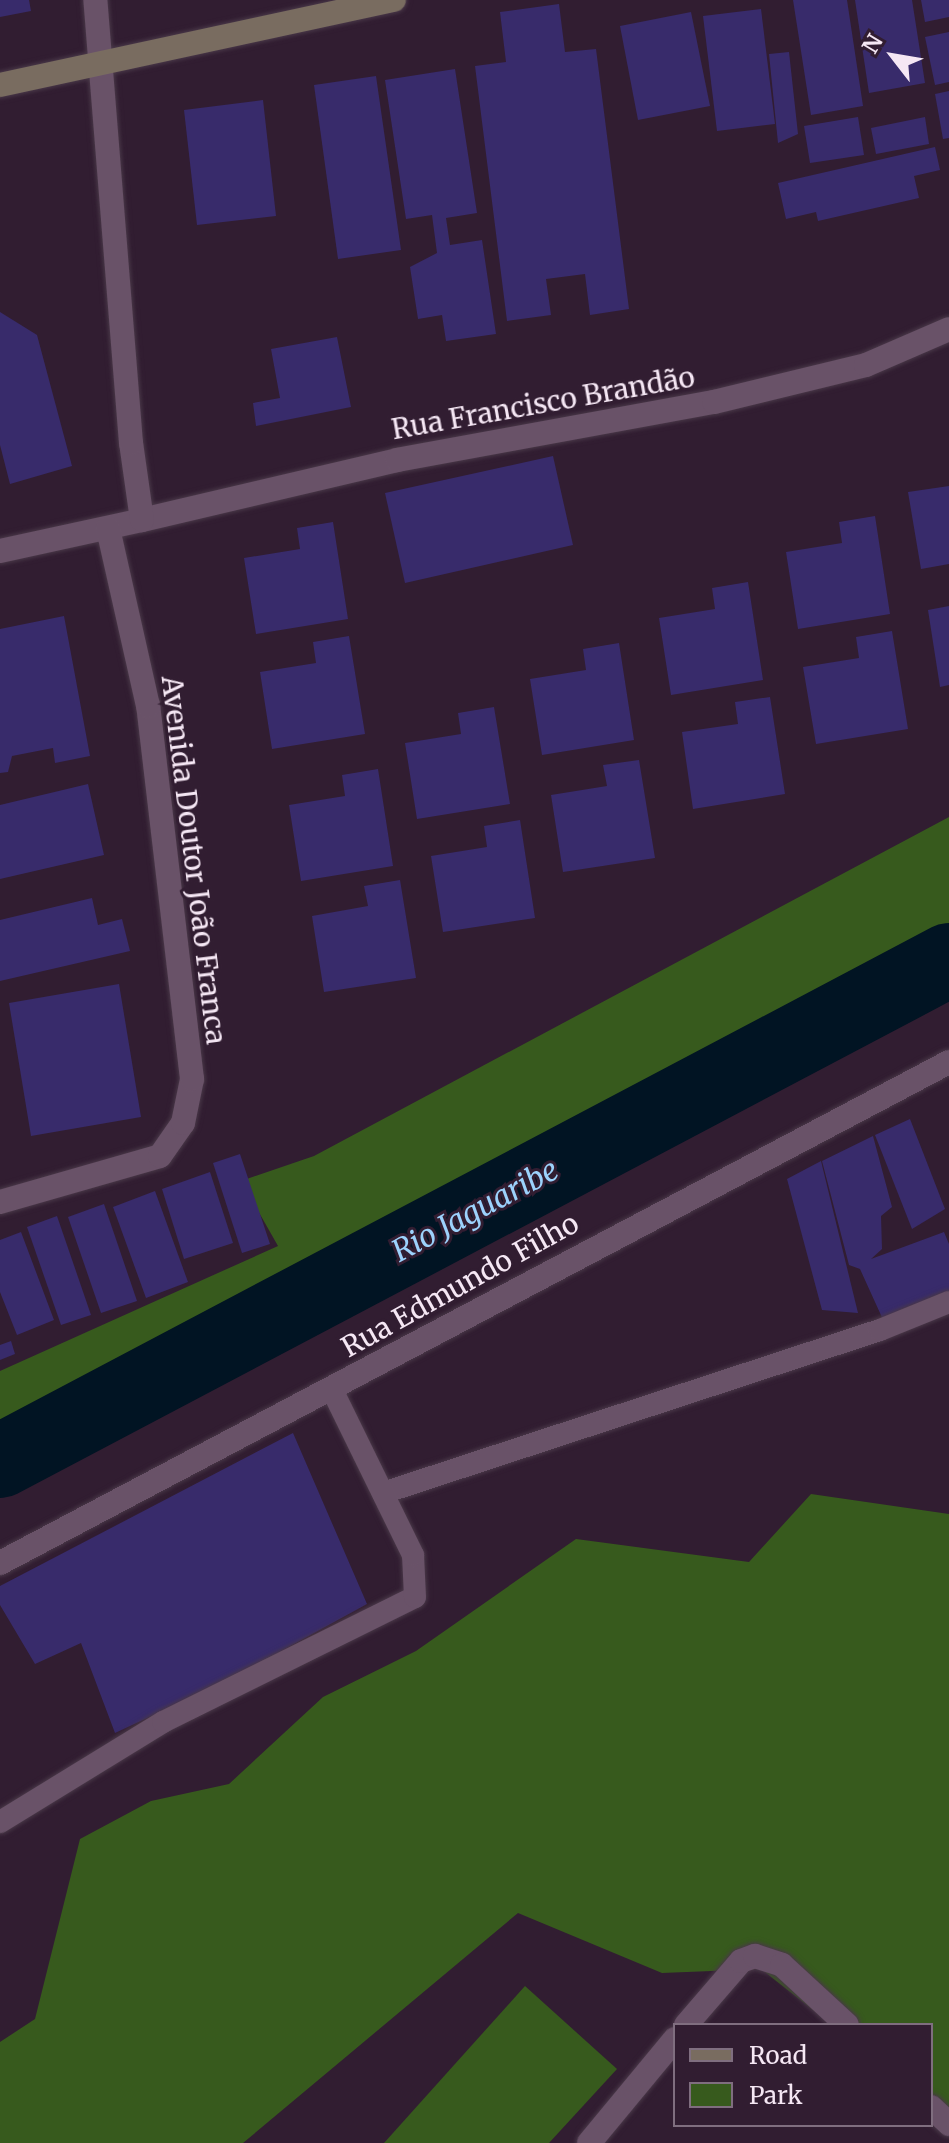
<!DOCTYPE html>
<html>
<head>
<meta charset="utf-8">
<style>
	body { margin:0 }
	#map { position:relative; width:949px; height:2143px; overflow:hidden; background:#311d31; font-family:Merriweather,serif }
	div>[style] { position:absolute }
	.green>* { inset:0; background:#375a1d }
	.river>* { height:74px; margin:-37px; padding:0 37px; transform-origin:37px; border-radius:37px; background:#011423 }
	.building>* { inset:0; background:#382b6b }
	.roads { filter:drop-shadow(0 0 2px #493848) drop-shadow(0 0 2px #493848) }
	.service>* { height:22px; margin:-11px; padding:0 11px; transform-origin:11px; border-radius:11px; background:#695268 }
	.minor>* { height:24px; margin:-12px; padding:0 12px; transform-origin:12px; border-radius:12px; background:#695268 }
	.secondary>* { height:24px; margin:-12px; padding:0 12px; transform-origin:12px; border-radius:12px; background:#796c60 }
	span { translate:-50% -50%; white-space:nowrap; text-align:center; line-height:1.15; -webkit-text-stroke:6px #311d31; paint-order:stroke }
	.street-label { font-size:28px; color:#f5e7f4 }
	.water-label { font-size:30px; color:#9cd2fc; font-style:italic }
	.legend { position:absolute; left:673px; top:2023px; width:260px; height:104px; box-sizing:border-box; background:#311d31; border:2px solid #7f6e7f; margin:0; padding:10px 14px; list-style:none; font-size:24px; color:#f5e7f4 }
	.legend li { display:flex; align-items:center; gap:16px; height:40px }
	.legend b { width:40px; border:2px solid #7f6e7f }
	.north { position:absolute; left:853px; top:16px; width:80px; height:80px; -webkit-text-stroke:6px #311d31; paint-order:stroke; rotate:301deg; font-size:22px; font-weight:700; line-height:32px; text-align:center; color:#f5e7f4 }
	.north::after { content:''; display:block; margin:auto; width:28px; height:36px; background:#f5e7f4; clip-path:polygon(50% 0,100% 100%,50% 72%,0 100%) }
</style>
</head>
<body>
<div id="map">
	<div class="green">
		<i style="clip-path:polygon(949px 817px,949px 977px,0 1475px,0 1371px,278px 1246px,241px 1181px,314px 1156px)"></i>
		<i style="clip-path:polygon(811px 1494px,949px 1514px,949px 2117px,931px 2102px,931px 2025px,832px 2025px,761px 1969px,662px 1973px,518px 1913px,243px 2143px,0 2143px,0 2042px,35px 2019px,80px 1839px,151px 1801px,229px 1784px,323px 1697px,416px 1651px,576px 1539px,749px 1562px)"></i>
		<i style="clip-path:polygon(525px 1986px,617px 2069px,549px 2143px,384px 2143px)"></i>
	</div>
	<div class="river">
		<i style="left:0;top:1461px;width:1073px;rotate:-27.83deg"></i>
	</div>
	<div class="building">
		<i style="clip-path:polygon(0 0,29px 0,31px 11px,0 17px)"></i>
		<i style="clip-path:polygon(793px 0,847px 0,863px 106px,811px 115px)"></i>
		<i style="clip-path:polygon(855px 0,912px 0,925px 83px,869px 93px)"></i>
		<i style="clip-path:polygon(921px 0,949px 0,949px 17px,925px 22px)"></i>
		<i style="clip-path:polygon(559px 4px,565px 52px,596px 49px,629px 309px,590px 315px,585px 274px,546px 279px,551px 315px,507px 321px,475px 66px,506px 62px,500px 12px)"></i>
		<i style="clip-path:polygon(761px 9px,775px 124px,717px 131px,703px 16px)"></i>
		<i style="clip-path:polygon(691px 12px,710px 106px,638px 120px,620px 26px)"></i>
		<i style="clip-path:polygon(949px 32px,949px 82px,935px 85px,925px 37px)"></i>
		<i style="clip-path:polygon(789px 52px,798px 134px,778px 143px,769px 54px)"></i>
		<i style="clip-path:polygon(455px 69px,477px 213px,446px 218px,450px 245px,482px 240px,496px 334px,446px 341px,442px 315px,418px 319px,410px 267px,437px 253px,432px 215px,406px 219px,385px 80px)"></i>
		<i style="clip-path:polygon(376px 76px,401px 250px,338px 259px,314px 85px)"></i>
		<i style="clip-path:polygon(949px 91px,949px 138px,943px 139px,935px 94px)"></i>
		<i style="clip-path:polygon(263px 100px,276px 216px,197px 225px,184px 110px)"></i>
		<i style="clip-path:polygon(858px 117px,864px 155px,810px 163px,804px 126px)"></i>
		<i style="clip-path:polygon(925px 117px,929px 144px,876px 154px,871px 128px)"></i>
		<i style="clip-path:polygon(935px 147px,940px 170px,914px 176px,919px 198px,818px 221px,816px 212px,786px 219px,778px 183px)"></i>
		<i style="clip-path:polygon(0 312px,37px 335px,72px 466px,10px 484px,0 445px)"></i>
		<i style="clip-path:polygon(337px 337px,351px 407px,256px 426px,253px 403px,280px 398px,271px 349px)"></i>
		<i style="clip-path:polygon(553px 456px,573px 545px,405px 583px,385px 493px)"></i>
		<i style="clip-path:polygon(949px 486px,949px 564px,921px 569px,908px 492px)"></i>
		<i style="clip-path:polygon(875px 516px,890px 614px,798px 629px,786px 552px,842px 543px,839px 522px)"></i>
		<i style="clip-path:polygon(333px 522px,348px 619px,256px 634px,244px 558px,300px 549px,297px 528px)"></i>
		<i style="clip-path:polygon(748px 582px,763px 680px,671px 695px,659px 618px,715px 609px,712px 588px)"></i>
		<i style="clip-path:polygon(949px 606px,949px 685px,940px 687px,928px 610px)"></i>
		<i style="clip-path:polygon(64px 616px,90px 756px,55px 763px,53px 748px,12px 756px,8px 772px,0 773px,0 629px)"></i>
		<i style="clip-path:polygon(892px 631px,908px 729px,816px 744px,803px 667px,859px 658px,856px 637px)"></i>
		<i style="clip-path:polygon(349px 636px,365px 734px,272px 749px,260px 672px,316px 663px,313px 642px)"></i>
		<i style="clip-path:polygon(619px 643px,634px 740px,542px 755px,530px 679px,586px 670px,583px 649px)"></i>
		<i style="clip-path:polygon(770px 697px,785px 794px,693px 809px,682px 732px,738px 724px,735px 702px)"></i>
		<i style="clip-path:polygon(494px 707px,510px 804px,417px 819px,405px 743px,461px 734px,458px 713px)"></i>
		<i style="clip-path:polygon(639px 760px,655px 858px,563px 872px,551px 795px,607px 786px,603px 765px)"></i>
		<i style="clip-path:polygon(378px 769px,393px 866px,301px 881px,289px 805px,345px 796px,342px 775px)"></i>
		<i style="clip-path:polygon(88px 784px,104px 855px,0 879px,0 805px)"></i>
		<i style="clip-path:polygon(520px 820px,535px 918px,443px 932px,431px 856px,487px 847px,484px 826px)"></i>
		<i style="clip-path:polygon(400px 880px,416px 978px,324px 992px,312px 916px,368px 906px,364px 886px)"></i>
		<i style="clip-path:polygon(92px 898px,98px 925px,122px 919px,130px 951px,0 981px,0 920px)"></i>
		<i style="clip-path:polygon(119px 984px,141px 1117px,31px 1136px,9px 1003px)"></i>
		<i style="clip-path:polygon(910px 1119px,945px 1209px,912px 1229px,875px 1135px)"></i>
		<i style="clip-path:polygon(873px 1136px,892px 1207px,881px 1216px,882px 1249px,871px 1259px,944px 1232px,949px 1244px,949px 1292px,885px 1324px,860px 1269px,849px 1265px,822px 1161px)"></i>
		<i style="clip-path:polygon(240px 1154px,270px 1244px,242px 1253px,213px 1163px)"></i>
		<i style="clip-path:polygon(821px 1161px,858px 1313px,822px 1310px,787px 1179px)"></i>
		<i style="clip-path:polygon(210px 1172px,233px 1243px,184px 1259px,162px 1189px)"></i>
		<i style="clip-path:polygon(155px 1191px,188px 1282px,146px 1298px,113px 1207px)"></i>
		<i style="clip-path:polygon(104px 1204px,137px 1301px,101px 1313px,68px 1217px)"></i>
		<i style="clip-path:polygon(57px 1216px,91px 1315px,61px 1325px,27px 1227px)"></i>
		<i style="clip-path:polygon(21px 1232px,54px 1320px,17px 1335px,0 1292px,0 1240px)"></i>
		<i style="clip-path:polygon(11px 1341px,15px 1354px,0 1360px,0 1345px)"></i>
		<i style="clip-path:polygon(293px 1433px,367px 1604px,225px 1682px,115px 1733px,81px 1643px,35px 1664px,0 1605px,0 1586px)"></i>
	</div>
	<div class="roads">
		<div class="service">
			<i style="left:383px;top:1493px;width:523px;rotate:-18.16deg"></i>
			<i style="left:880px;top:1330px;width:74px;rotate:-22.1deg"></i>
			<i style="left:0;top:1822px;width:191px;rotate:-31.5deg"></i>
			<i style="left:163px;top:1722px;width:281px;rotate:-26.4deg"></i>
			<i style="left:415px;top:1597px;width:42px;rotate:-92.7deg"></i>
			<i style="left:413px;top:1555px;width:184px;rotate:-116.1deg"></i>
		</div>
		<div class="minor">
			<i style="left:142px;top:520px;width:262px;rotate:-13.2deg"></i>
			<i style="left:397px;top:460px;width:322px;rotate:-10.4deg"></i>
			<i style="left:714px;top:402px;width:156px;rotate:-13.7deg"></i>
			<i style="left:866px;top:365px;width:90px;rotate:-23.4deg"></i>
			<i style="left:0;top:551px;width:145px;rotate:-12.3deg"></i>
			<i style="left:142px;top:520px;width:78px;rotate:-98.1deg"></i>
			<i style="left:131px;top:443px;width:444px;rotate:-94.6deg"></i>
			<i style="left:0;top:1202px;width:166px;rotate:-16deg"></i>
			<i style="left:160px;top:1156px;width:40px;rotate:-55.1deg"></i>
			<i style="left:183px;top:1123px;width:45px;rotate:-78.4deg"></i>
			<i style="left:192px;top:1079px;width:376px;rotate:-96.7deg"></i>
			<i style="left:148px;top:706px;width:182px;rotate:-102.7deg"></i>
			<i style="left:0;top:1563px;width:1073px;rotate:-27.83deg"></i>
			<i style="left:686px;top:2025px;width:84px;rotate:-49.3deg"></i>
			<i style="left:741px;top:1961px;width:15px;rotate:-20deg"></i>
			<i style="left:755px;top:1956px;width:28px;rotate:18deg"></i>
			<i style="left:782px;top:1965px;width:88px;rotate:42.7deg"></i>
			<i style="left:931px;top:2107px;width:25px;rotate:43deg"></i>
			<i style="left:589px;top:2143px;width:135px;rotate:-50.4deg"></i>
		</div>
		<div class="secondary">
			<i style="left:0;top:85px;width:403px;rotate:-12.2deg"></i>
		</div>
	</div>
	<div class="street-label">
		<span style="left:543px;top:403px;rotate:-10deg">Rua Francisco Brandão</span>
		<span style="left:194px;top:860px;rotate:83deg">Avenida Doutor João Franca</span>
		<span style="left:460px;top:1285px;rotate:-29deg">Rua Edmundo Filho</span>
	</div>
	<div class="water-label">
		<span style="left:475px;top:1210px;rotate:-28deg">Rio Jaguaribe</span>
	</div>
	<ul class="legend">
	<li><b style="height:10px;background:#796c60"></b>Road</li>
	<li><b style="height:22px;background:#375a1d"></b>Park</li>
	</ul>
	<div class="north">N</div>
</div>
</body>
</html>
